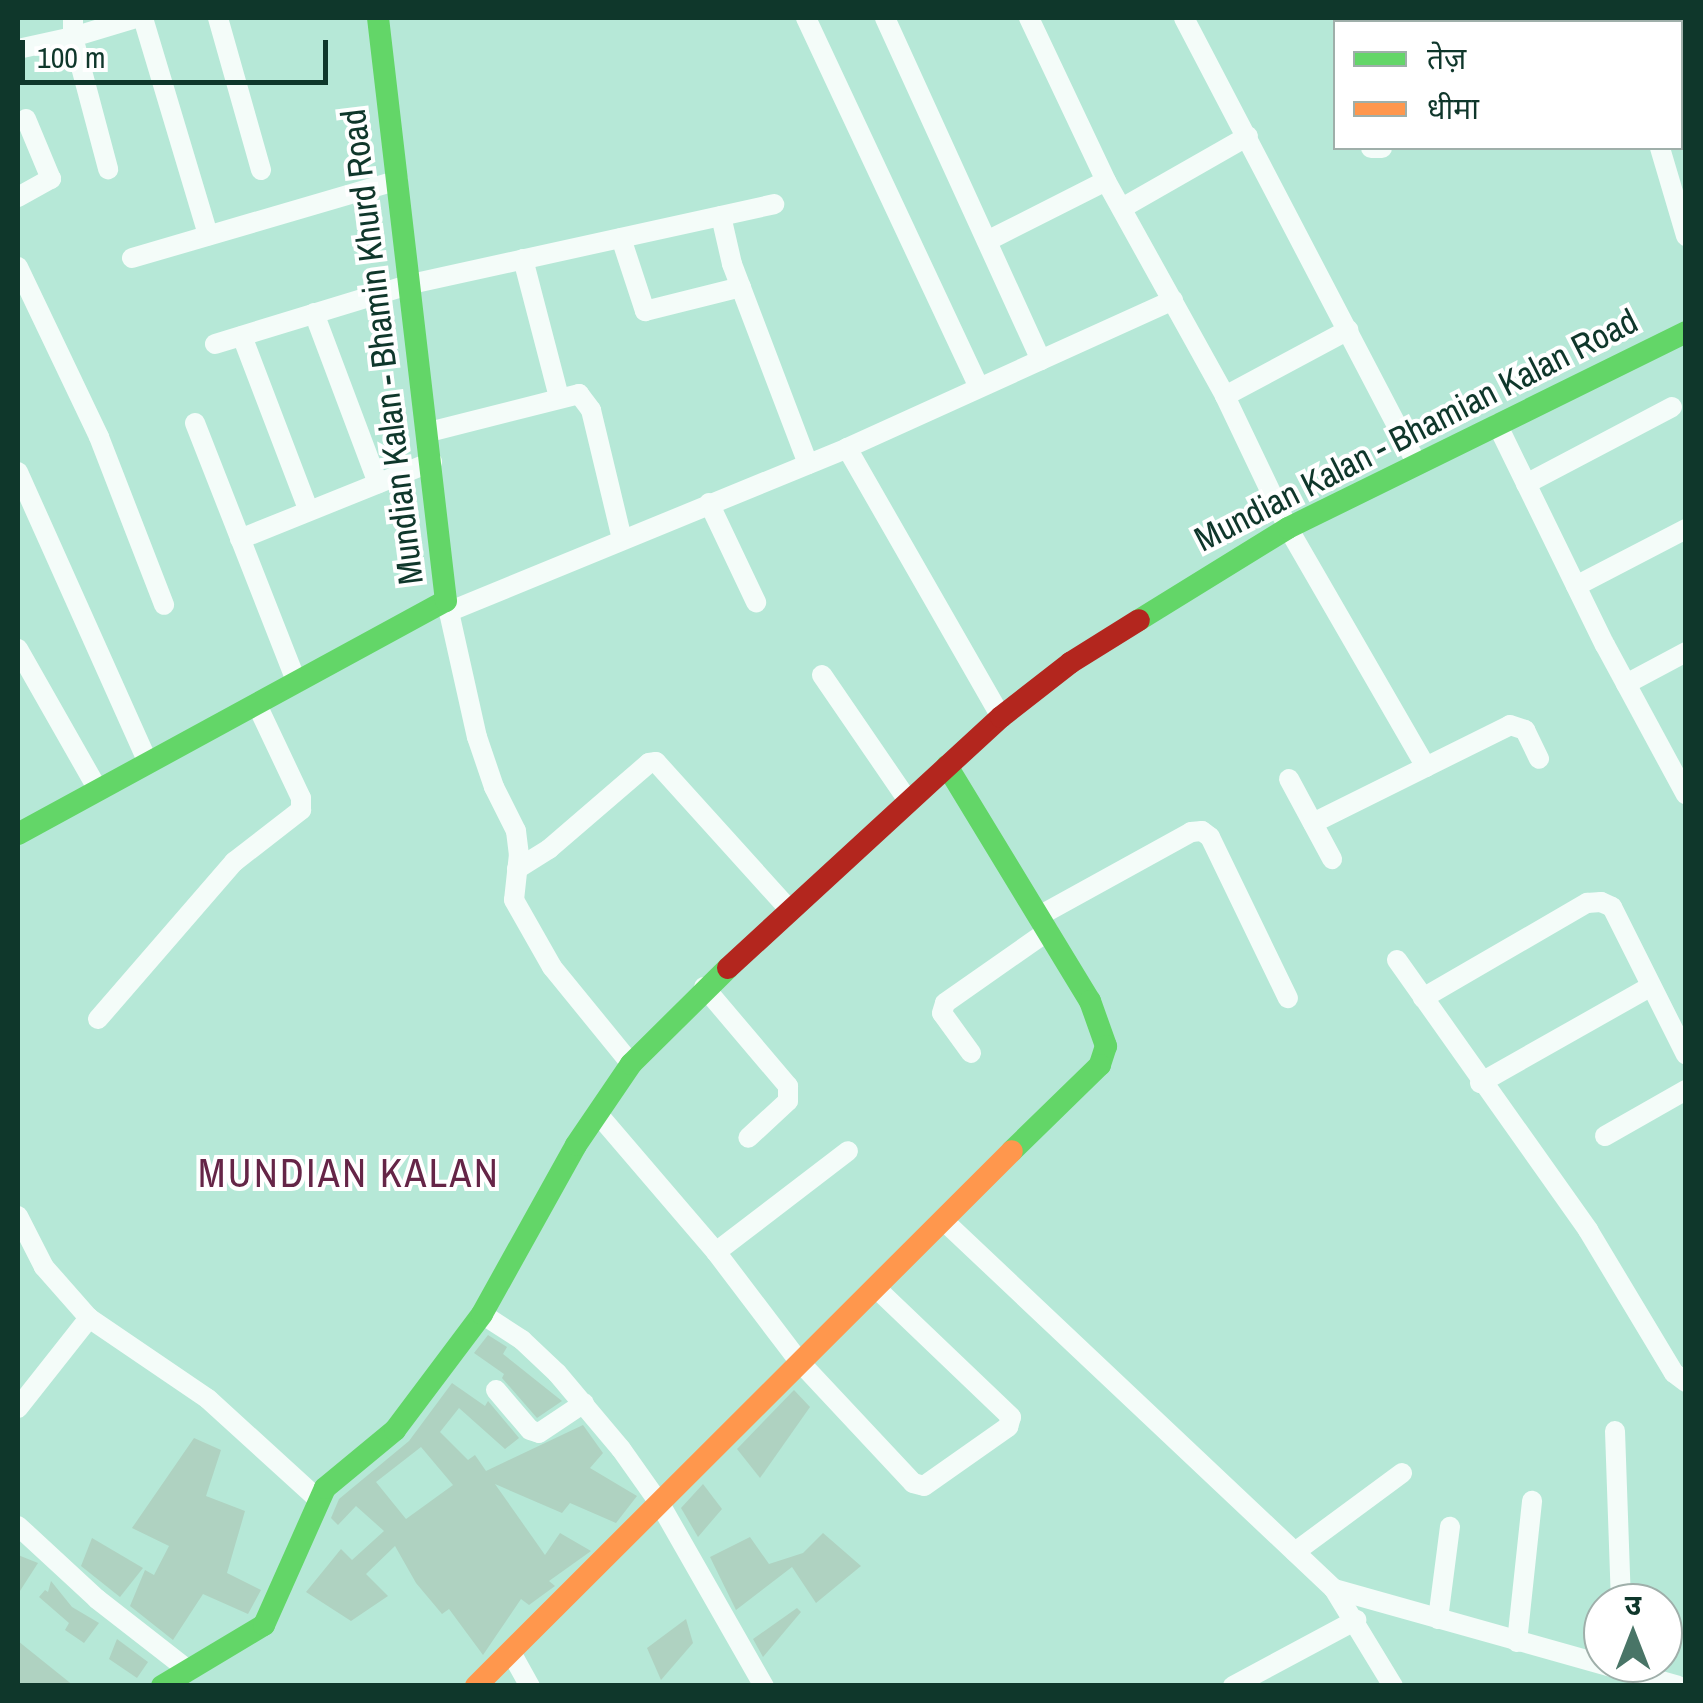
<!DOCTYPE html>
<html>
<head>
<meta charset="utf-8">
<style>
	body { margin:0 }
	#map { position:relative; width:1703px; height:1703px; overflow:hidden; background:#b6e8d7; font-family:"Archivo Narrow","Noto Sans Devanagari",sans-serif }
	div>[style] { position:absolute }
	.building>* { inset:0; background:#afd2c1 }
	.street>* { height:20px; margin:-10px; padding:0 10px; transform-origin:10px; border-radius:10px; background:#f4fcf9 }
	.fast>* { height:22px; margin:-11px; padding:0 11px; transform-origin:11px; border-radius:11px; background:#63d668 }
	.slow>* { height:22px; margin:-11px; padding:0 11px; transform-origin:11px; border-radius:11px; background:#ff974d }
	.jam>* { height:22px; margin:-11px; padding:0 11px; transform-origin:11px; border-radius:11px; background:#b3261e }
	span { translate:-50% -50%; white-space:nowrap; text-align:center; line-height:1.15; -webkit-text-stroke:8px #fff; paint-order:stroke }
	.street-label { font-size:35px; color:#0f372b }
	.quarter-label { font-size:40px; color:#652547; letter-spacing:2.5px }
	.frame { position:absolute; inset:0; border:20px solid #0f372b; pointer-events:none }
	.legend { position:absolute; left:1333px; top:20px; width:350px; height:130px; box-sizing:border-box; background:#fff; border:2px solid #9fafaa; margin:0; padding:12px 18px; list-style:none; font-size:30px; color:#0f372b }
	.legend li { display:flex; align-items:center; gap:20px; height:50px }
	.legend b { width:50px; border:2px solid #9fafaa }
	.north { position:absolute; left:1583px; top:1583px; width:100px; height:100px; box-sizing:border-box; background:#fff; border:2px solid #9fafaa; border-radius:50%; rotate:0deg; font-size:28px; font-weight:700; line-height:40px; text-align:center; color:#0f372b }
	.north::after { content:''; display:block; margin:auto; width:35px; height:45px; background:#497567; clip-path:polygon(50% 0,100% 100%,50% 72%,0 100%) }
	.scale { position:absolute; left:20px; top:40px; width:308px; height:45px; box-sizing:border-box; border:5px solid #0f372b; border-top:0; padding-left:12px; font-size:30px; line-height:35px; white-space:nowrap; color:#0f372b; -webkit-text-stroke:8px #fff; paint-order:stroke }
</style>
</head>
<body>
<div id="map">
	<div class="building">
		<i style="clip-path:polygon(488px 1335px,507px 1347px,503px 1354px,562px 1401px,537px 1418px,502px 1378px,504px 1374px,474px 1353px)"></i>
		<i style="clip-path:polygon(evenodd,452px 1383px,485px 1406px,488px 1401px,519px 1438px,505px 1449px,459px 1408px,440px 1432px,468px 1460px,475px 1455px,486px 1471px,583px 1425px,603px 1453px,590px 1468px,637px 1496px,616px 1523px,570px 1503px,562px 1513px,495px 1484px,545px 1555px,560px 1533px,591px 1551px,549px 1581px,555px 1586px,529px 1605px,521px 1599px,483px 1655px,449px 1609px,442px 1614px,416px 1583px,395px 1546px,366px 1574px,388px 1596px,351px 1621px,306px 1592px,341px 1549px,352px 1560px,384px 1531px,356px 1506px,338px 1525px,331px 1518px,339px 1499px,409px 1441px,452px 1383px,421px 1447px,453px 1485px,406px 1519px,376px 1482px,421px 1447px)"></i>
		<i style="clip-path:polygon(794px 1390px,810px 1407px,760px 1478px,737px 1449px)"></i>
		<i style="clip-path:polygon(194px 1438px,221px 1450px,206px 1496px,245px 1511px,227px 1573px,261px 1590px,248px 1614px,203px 1594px,173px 1640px,130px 1606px,145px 1570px,154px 1575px,169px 1546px,132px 1528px)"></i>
		<i style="clip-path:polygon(703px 1484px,722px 1509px,698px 1537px,681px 1508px)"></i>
		<i style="clip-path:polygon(823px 1533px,861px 1566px,816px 1603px,792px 1567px,736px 1610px,710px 1557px,750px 1537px,769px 1564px,803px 1553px)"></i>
		<i style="clip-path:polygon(92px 1538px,143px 1568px,120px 1597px,81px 1566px)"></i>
		<i style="clip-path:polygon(18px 1555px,38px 1563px,18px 1594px)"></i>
		<i style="clip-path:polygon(51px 1581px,72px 1607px,99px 1623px,84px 1643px,65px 1630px,69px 1623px,39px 1597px,45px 1590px,48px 1592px)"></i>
		<i style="clip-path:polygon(797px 1608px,801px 1612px,763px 1657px,753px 1639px)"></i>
		<i style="clip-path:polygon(686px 1619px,693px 1643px,661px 1680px,647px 1648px)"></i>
		<i style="clip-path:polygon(117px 1639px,148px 1662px,137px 1678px,109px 1659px)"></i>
		<i style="clip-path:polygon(18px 1641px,74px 1686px,18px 1686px)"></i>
	</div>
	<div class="street">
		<i style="left:73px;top:18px;width:19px;rotate:90deg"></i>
		<i style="left:73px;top:37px;width:66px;rotate:-16.8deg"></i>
		<i style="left:143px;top:18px;width:227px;rotate:73.3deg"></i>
		<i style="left:218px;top:18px;width:158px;rotate:74.2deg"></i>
		<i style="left:806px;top:18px;width:408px;rotate:64.9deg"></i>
		<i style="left:885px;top:18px;width:376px;rotate:65.5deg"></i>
		<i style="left:1029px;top:18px;width:180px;rotate:64.7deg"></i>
		<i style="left:1106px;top:181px;width:246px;rotate:61deg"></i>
		<i style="left:1225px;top:396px;width:146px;rotate:64.5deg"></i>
		<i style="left:1288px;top:528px;width:276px;rotate:60deg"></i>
		<i style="left:1184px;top:18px;width:503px;rotate:62.42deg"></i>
		<i style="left:1344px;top:18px;width:4px;rotate:76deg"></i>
		<i style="left:1565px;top:18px;width:4px;rotate:76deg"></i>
		<i style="left:18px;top:49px;width:56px;rotate:-12.3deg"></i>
		<i style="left:73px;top:37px;width:137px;rotate:75.1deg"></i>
		<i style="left:1680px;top:51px;width:6px"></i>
		<i style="left:1680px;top:140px;width:6px;rotate:-9deg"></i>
		<i style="left:1371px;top:148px;width:11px"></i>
		<i style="left:1660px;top:148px;width:92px;rotate:73.5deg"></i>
		<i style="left:18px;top:197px;width:38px;rotate:-29deg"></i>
		<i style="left:51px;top:179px;width:65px;rotate:-112.6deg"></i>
		<i style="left:1122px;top:208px;width:145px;rotate:-29.7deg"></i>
		<i style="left:721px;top:216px;width:49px;rotate:77.1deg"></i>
		<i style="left:732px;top:264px;width:214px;rotate:69.2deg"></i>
		<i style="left:621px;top:238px;width:77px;rotate:71.8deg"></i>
		<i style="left:645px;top:311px;width:99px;rotate:-14deg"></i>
		<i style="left:987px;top:241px;width:133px;rotate:-26.8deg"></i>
		<i style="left:132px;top:258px;width:277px;rotate:-16.3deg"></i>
		<i style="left:523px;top:259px;width:143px;rotate:75.4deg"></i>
		<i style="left:18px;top:267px;width:188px;rotate:64.5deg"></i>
		<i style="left:99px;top:437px;width:180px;rotate:68.8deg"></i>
		<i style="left:314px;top:313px;width:182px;rotate:69.4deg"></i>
		<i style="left:242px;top:336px;width:187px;rotate:69.1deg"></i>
		<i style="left:215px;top:344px;width:205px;rotate:-17deg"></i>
		<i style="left:411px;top:284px;width:372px;rotate:-12.4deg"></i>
		<i style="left:1225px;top:396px;width:140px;rotate:-28.2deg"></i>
		<i style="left:195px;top:423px;width:279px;rotate:68.6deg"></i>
		<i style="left:1497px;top:424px;width:246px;rotate:64deg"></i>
		<i style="left:1605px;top:645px;width:170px;rotate:61.6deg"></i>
		<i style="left:429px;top:432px;width:155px;rotate:-14.2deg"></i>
		<i style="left:579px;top:394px;width:20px;rotate:53deg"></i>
		<i style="left:591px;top:410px;width:133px;rotate:76.5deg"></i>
		<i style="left:847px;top:448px;width:358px;rotate:-24.4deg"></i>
		<i style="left:18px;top:472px;width:319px;rotate:65.9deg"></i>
		<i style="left:1526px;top:484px;width:165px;rotate:-27.8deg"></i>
		<i style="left:709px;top:503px;width:110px;rotate:64.6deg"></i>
		<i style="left:240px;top:539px;width:207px;rotate:-21.9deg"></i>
		<i style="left:1576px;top:586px;width:124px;rotate:-27.4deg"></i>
		<i style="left:447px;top:603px;width:137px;rotate:77.4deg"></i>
		<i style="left:477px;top:737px;width:53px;rotate:71.2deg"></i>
		<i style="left:494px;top:787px;width:49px;rotate:63.4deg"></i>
		<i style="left:516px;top:831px;width:23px;rotate:83deg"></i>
		<i style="left:519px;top:854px;width:46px;rotate:96.2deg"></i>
		<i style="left:514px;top:900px;width:77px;rotate:60.4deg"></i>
		<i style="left:552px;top:967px;width:125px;rotate:50.8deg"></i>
		<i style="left:448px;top:612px;width:431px;rotate:-22.3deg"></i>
		<i style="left:847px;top:448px;width:310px;rotate:60.2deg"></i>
		<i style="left:18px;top:649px;width:162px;rotate:60.4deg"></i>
		<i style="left:822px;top:675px;width:154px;rotate:55.6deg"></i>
		<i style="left:1626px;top:684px;width:68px;rotate:-28.1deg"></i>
		<i style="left:1289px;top:779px;width:91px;rotate:61.7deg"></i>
		<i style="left:1313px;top:823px;width:220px;rotate:-26.4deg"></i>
		<i style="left:1510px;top:725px;width:16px;rotate:18deg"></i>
		<i style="left:1525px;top:730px;width:32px;rotate:64deg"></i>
		<i style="left:517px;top:869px;width:38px;rotate:-32deg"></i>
		<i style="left:549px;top:849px;width:132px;rotate:-40.7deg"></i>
		<i style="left:649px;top:763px;width:7px;rotate:-8deg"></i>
		<i style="left:656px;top:762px;width:197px;rotate:47.9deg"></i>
		<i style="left:1039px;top:916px;width:174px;rotate:-28.9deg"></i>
		<i style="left:1191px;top:832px;width:11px;rotate:-5deg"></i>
		<i style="left:1202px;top:831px;width:10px;rotate:37deg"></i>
		<i style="left:1210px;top:837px;width:179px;rotate:64.2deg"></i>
		<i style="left:1397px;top:960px;width:331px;rotate:54.7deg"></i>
		<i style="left:1588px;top:1230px;width:167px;rotate:59deg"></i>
		<i style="left:1674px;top:1373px;width:15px;rotate:37deg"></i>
		<i style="left:704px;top:987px;width:130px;rotate:49.7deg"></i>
		<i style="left:788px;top:1086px;width:15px;rotate:90deg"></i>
		<i style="left:788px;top:1101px;width:54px;rotate:137.2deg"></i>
		<i style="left:1423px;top:998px;width:190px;rotate:-30.1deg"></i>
		<i style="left:1587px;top:903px;width:14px;rotate:-4deg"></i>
		<i style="left:1601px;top:902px;width:12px;rotate:24deg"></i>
		<i style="left:1612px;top:907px;width:165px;rotate:63.4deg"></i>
		<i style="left:98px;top:1019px;width:208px;rotate:-49.1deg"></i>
		<i style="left:234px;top:862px;width:85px;rotate:-37.8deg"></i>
		<i style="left:301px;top:810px;width:12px;rotate:-90deg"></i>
		<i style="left:301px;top:798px;width:103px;rotate:-115.3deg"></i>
		<i style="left:971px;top:1053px;width:49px;rotate:-125.9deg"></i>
		<i style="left:942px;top:1013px;width:10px;rotate:-73deg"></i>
		<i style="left:945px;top:1003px;width:126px;rotate:-35deg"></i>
		<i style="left:1480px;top:1083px;width:195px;rotate:-29.5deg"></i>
		<i style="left:597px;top:1113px;width:183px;rotate:49.4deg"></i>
		<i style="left:716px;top:1252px;width:136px;rotate:52.8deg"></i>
		<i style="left:798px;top:1360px;width:168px;rotate:46.9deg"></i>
		<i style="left:913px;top:1483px;width:11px;rotate:15deg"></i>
		<i style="left:924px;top:1486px;width:103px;rotate:-35.1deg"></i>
		<i style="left:1008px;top:1427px;width:10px;rotate:-73deg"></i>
		<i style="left:1011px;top:1417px;width:188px;rotate:-136.3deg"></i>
		<i style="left:1605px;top:1136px;width:93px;rotate:-29.6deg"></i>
		<i style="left:18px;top:1216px;width:57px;rotate:63deg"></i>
		<i style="left:44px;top:1267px;width:68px;rotate:48.6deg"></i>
		<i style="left:89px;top:1318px;width:144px;rotate:34.2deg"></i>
		<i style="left:208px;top:1399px;width:149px;rotate:42.3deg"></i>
		<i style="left:943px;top:1220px;width:538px;rotate:43.34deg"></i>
		<i style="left:1334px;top:1589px;width:357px;rotate:15.7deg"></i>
		<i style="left:716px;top:1252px;width:166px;rotate:-37.4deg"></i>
		<i style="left:482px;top:1314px;width:48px;rotate:33deg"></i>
		<i style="left:522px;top:1340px;width:48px;rotate:43.3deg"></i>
		<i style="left:557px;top:1373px;width:99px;rotate:49.9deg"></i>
		<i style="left:621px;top:1449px;width:67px;rotate:54.7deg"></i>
		<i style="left:660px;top:1504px;width:210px;rotate:60.3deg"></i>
		<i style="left:496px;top:1390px;width:52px;rotate:49.6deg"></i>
		<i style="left:530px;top:1430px;width:9px;rotate:18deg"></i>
		<i style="left:539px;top:1433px;width:54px;rotate:-33.7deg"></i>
		<i style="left:18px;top:1408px;width:115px;rotate:-51.7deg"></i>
		<i style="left:1615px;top:1431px;width:172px;rotate:88deg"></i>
		<i style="left:18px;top:1526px;width:108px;rotate:42.7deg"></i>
		<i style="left:97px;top:1599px;width:114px;rotate:37.9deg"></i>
		<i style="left:1295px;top:1552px;width:133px;rotate:-36.4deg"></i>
		<i style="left:1334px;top:1589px;width:114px;rotate:58.7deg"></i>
		<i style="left:1438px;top:1619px;width:93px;rotate:-82.6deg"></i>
		<i style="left:1517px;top:1642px;width:142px;rotate:-83.9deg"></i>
		<i style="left:512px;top:1654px;width:37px;rotate:61deg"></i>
		<i style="left:1233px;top:1686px;width:140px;rotate:-28.2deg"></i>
	</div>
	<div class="fast">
		<i style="left:1139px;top:620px;width:175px;rotate:-31.7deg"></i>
		<i style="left:1288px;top:528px;width:444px;rotate:-26.2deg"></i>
		<i style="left:947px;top:766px;width:275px;rotate:58.7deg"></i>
		<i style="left:1090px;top:1001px;width:48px;rotate:70.4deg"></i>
		<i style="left:1106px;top:1046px;width:20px;rotate:108deg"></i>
		<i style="left:1100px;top:1065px;width:123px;rotate:135.7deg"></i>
		<i style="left:18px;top:834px;width:487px;rotate:-28.6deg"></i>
		<i style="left:446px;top:601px;width:587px;rotate:-96.65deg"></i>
		<i style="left:162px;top:1686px;width:119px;rotate:-30.9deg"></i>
		<i style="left:264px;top:1625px;width:150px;rotate:-66deg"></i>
		<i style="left:325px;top:1488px;width:91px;rotate:-39.6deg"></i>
		<i style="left:395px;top:1430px;width:145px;rotate:-53.1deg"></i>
		<i style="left:482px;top:1314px;width:193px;rotate:-60.9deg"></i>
		<i style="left:576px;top:1145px;width:98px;rotate:-55.8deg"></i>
		<i style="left:631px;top:1064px;width:136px;rotate:-44.7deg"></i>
	</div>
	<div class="slow">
		<i style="left:476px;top:1686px;width:757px;rotate:-44.95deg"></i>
	</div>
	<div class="jam">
		<i style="left:728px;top:968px;width:371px;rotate:-42.6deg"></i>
		<i style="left:1001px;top:717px;width:88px;rotate:-38deg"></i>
		<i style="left:1070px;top:663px;width:81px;rotate:-31.9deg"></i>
	</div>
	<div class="street-label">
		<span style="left:382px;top:347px;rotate:-97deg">Mundian Kalan - Bhamin Khurd Road</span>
		<span style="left:1416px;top:430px;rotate:-27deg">Mundian Kalan - Bhamian Kalan Road</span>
	</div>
	<div class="quarter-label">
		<span style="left:349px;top:1173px">MUNDIAN KALAN</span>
	</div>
	<div class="frame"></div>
	<ul class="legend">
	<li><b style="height:12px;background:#63d668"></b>तेज़</li>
	<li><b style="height:12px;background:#ff974d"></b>धीमा</li>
	</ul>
	<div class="north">उ</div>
	<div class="scale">100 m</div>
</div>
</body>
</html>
